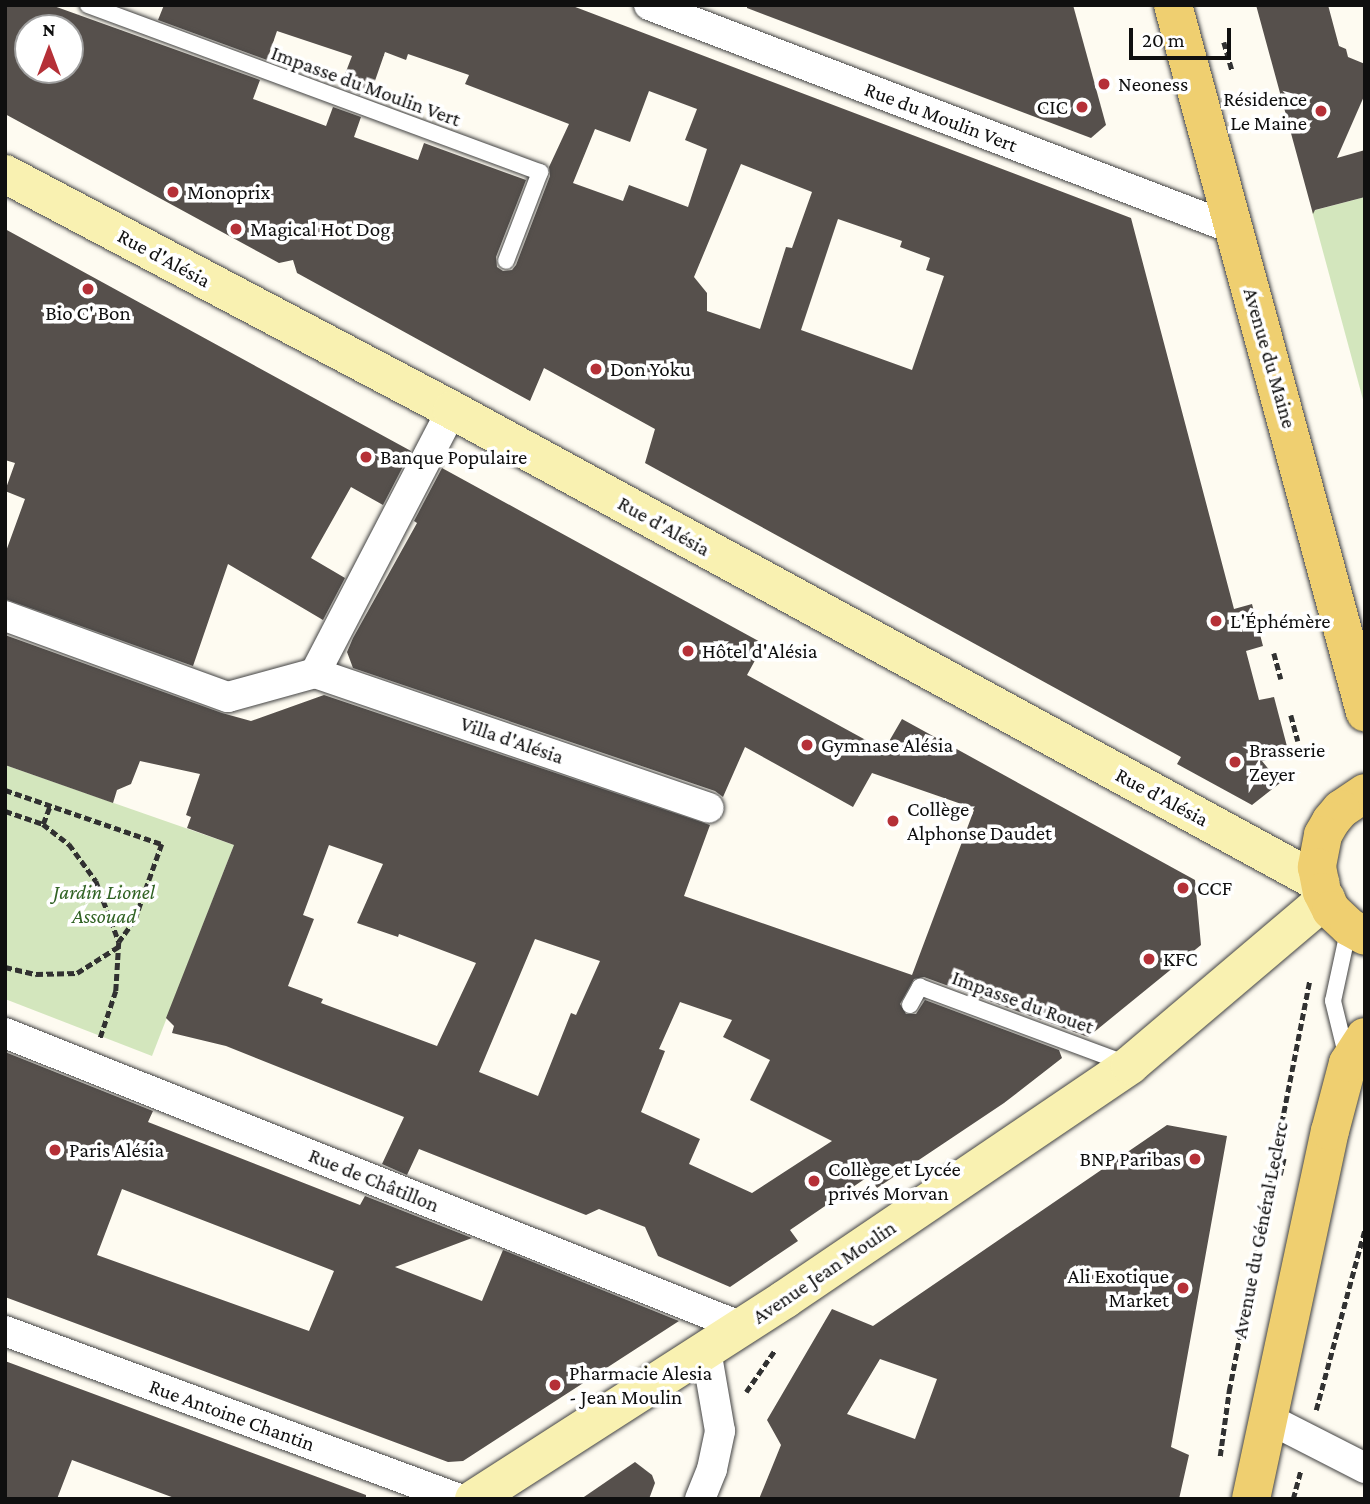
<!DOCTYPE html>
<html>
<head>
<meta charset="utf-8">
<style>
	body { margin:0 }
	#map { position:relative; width:1370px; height:1504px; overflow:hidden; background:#fefbf1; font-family:"Crimson Pro",serif }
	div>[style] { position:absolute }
	.green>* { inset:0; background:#d3e6bd }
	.building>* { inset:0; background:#56504c }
	.path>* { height:4.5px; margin-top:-2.25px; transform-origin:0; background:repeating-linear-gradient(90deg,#313131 0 7px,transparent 0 10.5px) }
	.roads { filter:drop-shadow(0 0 2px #424242) drop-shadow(0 0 2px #424242) }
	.lane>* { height:16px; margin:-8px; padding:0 8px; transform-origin:8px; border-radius:8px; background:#fff }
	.street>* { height:30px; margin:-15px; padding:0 15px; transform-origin:15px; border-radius:15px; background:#fff }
	.secondary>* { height:38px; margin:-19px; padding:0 19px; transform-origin:19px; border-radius:19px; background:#f9f1b1 }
	.primary>* { height:38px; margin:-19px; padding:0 19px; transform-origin:19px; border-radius:19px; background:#efcf70 }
	.dots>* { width:19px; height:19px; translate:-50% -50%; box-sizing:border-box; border:4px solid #fff; border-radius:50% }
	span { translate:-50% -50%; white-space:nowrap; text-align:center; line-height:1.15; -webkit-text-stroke:7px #fff; paint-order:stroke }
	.poi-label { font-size:21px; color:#0f0f0f }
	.left { translate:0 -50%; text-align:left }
	.right { translate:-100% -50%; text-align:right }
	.street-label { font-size:21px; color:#0f0f0f }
	.park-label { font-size:21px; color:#306223; font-style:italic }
	.frame { position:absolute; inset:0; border:7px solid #0f0f0f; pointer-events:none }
	.north { position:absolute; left:14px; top:14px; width:70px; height:70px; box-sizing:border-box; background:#fff; border:2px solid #9f9f9f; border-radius:50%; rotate:0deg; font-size:19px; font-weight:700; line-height:28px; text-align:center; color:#0f0f0f }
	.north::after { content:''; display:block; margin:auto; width:24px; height:32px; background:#b53037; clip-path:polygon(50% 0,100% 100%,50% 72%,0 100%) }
	.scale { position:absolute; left:1129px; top:28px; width:102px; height:32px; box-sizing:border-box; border:4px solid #0f0f0f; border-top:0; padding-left:9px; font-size:21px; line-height:24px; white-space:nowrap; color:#0f0f0f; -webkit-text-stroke:5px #fff; paint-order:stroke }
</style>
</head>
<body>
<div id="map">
	<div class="green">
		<i style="clip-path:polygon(1365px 197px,1365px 407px,1312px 211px)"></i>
		<i style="clip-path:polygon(5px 765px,234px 845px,152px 1056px,5px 999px)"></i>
	</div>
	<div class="building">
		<i style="clip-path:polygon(evenodd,5px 5px,51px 5px,260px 80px,253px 99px,326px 126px,333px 107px,361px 117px,354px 137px,418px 160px,424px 143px,526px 180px,496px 257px,497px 267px,503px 271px,512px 270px,516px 265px,550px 176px,549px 167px,569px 124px,465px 84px,469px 75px,408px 54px,406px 60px,385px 52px,369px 98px,340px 87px,352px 56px,277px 31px,267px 60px,158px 20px,164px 5px,570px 5px,1131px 218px,1234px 609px,1252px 604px,1263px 646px,1246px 651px,1259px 700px,1274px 697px,1289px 754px,1262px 761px,1280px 783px,1252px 805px,1177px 764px,1181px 757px,645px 463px,655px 429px,544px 368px,530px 401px,297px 273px,293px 260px,279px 263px,5px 114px,5px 5px,28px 28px,70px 28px,70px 70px,28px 70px,28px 28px,5px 5px,649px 91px,697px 109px,685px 140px,707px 149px,688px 207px,629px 185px,623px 201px,573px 183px,595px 129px,630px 142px,649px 91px,5px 5px,741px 164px,812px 192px,792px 248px,786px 247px,760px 329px,707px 311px,707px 293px,694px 277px,741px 164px,5px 5px,838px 219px,902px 241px,900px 247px,930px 258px,926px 270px,944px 276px,912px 370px,801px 330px,838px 219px)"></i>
		<i style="clip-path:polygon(747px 5px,1073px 5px,1106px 125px,1091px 138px,747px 8px)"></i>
		<i style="clip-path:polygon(1256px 5px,1328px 5px,1339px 46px,1346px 49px,1348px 57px,1365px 64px,1365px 94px,1337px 158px,1365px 150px,1365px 197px,1315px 210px,1313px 214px)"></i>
		<i style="clip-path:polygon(5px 229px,411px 451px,383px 505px,351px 487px,311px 558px,345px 578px,323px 620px,228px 564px,193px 666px,5px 599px,5px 554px,25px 499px,5px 491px,15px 463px,5px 460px)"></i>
		<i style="clip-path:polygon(evenodd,442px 468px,764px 644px,747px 675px,884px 750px,902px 719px,1195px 880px,1201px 945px,1088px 1037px,924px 977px,914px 979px,900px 1004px,906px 1014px,916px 1014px,925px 1000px,1059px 1050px,1062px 1058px,1004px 1103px,877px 1188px,869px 1176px,790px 1230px,798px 1241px,730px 1287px,658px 1256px,645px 1227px,599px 1209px,586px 1215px,419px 1149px,407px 1175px,382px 1164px,404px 1117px,226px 1046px,172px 1033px,174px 1026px,166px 1018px,234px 845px,187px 828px,191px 817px,186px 815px,200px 774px,140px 761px,131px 784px,117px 790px,113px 803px,5px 765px,5px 635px,222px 713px,251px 721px,324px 695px,710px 825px,684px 896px,912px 975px,974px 810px,970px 807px,872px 773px,853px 807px,745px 747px,723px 797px,715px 791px,353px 668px,347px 652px,353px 638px,417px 523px,414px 521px,442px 468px,329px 845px,383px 864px,357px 923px,398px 937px,399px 934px,476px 963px,437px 1046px,321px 1003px,323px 999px,288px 986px,314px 919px,303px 915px,329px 845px,442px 468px,535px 939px,600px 961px,576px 1015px,571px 1013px,538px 1096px,479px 1072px,535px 939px,442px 468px,680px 1002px,732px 1020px,723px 1037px,770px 1060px,750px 1100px,832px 1141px,752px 1193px,689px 1164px,700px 1139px,641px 1112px,665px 1051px,659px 1049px,680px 1002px)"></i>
		<i style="clip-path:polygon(evenodd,5px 1052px,153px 1111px,148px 1122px,360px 1205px,365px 1196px,472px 1238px,395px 1267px,482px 1301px,503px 1250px,679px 1321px,463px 1461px,448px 1462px,5px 1297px,5px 1052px,122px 1189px,334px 1271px,309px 1331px,97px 1255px,122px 1189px)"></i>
		<i style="clip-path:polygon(evenodd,1167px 1125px,1227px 1136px,1171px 1447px,1189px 1455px,1179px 1499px,759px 1499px,781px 1445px,767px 1420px,832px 1309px,873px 1326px,1167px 1125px,880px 1359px,937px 1379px,915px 1439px,847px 1414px,880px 1359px)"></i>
		<i style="clip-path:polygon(5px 1361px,366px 1495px,366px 1499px,177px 1499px,72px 1460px,57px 1499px,5px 1499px)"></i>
		<i style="clip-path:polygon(635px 1462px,652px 1475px,655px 1483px,649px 1499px,581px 1499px)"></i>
	</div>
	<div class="path">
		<i style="left:1224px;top:42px;width:29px;rotate:74deg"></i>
		<i style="left:1274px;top:653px;width:27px;rotate:75deg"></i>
		<i style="left:1291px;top:715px;width:27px;rotate:75deg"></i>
		<i style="left:5px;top:790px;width:166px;rotate:19deg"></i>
		<i style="left:162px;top:844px;width:81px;rotate:109.6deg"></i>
		<i style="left:135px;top:920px;width:27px;rotate:126deg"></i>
		<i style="left:119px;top:942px;width:49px;rotate:93.5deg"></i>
		<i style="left:116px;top:991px;width:51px;rotate:108.4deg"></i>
		<i style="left:5px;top:811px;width:40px;rotate:18.9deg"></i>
		<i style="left:43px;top:824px;width:33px;rotate:38deg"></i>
		<i style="left:69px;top:844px;width:46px;rotate:53.9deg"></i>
		<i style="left:96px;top:881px;width:65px;rotate:69.3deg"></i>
		<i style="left:43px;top:824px;width:19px;rotate:-69deg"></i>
		<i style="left:5px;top:967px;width:32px;rotate:13deg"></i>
		<i style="left:36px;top:974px;width:41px;rotate:-1.4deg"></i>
		<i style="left:77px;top:973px;width:49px;rotate:-32.4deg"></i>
		<i style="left:1280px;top:1175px;width:17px;rotate:-77deg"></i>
		<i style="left:746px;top:1392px;width:51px;rotate:-55.4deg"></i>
		<i style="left:1316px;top:1410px;width:188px;rotate:-74.9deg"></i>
		<i style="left:1220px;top:1456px;width:66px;rotate:-82.1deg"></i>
		<i style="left:1229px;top:1391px;width:419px;rotate:-78.9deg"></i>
		<i style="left:1293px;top:1499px;width:31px;rotate:-75deg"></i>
	</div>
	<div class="roads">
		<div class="lane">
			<i style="left:88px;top:5px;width:482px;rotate:20.3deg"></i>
			<i style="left:540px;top:172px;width:95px;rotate:110.9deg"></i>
			<i style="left:910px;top:1005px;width:21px;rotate:-61deg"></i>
			<i style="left:920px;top:987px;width:221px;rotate:20.4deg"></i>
			<i style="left:1347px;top:1058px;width:59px;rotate:-103.8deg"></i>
			<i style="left:1333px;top:1001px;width:76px;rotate:-77.8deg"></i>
		</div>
		<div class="street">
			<i style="left:649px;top:5px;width:626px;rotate:20.95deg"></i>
			<i style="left:5px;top:616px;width:237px;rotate:20deg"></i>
			<i style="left:228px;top:697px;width:90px;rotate:-15.4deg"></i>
			<i style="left:315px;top:673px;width:297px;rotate:-62.5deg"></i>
			<i style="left:315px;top:673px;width:416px;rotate:18.9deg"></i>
			<i style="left:5px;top:1033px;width:793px;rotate:21.75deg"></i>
			<i style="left:5px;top:1331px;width:484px;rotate:20.3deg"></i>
			<i style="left:1269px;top:1419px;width:108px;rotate:27deg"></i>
			<i style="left:700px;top:1499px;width:32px;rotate:-68deg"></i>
			<i style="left:712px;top:1469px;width:39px;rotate:-78deg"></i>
			<i style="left:720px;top:1431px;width:82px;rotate:-99.8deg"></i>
		</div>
		<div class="secondary">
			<i style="left:5px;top:174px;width:505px;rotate:27.83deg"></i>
			<i style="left:452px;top:410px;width:989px;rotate:28.59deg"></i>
			<i style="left:474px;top:1499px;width:370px;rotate:-32.7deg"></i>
			<i style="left:785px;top:1299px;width:417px;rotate:-34.1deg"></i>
			<i style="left:1130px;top:1065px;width:257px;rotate:-40.3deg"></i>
		</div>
		<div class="primary">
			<i style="left:1173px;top:5px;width:733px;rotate:74.81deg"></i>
			<i style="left:1365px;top:793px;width:29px;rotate:146deg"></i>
			<i style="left:1341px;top:809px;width:16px;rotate:130deg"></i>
			<i style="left:1331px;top:821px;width:16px;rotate:120deg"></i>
			<i style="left:1323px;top:835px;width:33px;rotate:101deg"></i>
			<i style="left:1317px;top:867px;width:25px;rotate:79deg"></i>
			<i style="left:1322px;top:892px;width:20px;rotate:63deg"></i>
			<i style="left:1331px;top:910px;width:25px;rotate:43deg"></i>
			<i style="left:1349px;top:927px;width:18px;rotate:29deg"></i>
			<i style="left:1251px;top:1499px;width:376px;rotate:-77.9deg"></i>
			<i style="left:1330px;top:1131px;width:70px;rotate:-75.2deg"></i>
			<i style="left:1348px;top:1063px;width:31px;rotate:-57deg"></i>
		</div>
	</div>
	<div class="dots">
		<i style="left:1104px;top:84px;background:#b53037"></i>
		<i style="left:1082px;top:107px;background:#b53037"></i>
		<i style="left:1321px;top:111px;background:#b53037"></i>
		<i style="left:173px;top:192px;background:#b53037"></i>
		<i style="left:236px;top:229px;background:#b53037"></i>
		<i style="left:88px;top:289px;background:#b53037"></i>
		<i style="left:596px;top:369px;background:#b53037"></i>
		<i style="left:366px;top:457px;background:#b53037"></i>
		<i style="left:1216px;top:621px;background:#b53037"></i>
		<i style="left:688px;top:651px;background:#b53037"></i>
		<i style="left:807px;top:745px;background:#b53037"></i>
		<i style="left:1235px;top:762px;background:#b53037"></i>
		<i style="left:893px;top:821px;background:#b53037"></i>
		<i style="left:1183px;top:888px;background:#b53037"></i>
		<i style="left:1149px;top:959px;background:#b53037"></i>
		<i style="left:55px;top:1150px;background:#b53037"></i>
		<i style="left:1195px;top:1159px;background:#b53037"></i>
		<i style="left:814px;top:1181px;background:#b53037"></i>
		<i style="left:1183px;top:1288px;background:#b53037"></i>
		<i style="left:555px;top:1385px;background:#b53037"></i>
	</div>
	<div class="poi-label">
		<span class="left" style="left:1118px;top:84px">Neoness</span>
		<span class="right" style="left:1307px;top:111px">Résidence<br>Le Maine</span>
		<span class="right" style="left:1068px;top:107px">CIC</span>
		<span class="left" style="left:187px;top:192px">Monoprix</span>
		<span class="left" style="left:250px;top:229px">Magical Hot Dog</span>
		<span style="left:88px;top:313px">Bio C' Bon</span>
		<span class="left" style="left:610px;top:369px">Don Yoku</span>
		<span class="left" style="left:380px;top:457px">Banque Populaire</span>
		<span class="left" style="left:1230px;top:621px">L'Éphémère</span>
		<span class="left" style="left:702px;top:651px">Hôtel d'Alésia</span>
		<span class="left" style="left:821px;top:745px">Gymnase Alésia</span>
		<span class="left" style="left:1249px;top:762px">Brasserie<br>Zeyer</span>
		<span class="left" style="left:907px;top:821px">Collège<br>Alphonse Daudet</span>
		<span class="left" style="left:1197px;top:888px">CCF</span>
		<span class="left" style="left:1163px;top:959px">KFC</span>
		<span class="left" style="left:69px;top:1150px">Paris Alésia</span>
		<span class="right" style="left:1181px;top:1159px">BNP Paribas</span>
		<span class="left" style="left:828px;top:1181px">Collège et Lycée<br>privés Morvan</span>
		<span class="right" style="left:1169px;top:1288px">Ali Exotique<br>Market</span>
		<span class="left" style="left:569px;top:1385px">Pharmacie Alesia<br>- Jean Moulin</span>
	</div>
	<div class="street-label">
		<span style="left:366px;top:86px;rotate:20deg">Impasse du Moulin Vert</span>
		<span style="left:941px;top:117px;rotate:21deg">Rue du Moulin Vert</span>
		<span style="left:164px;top:258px;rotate:28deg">Rue d'Alésia</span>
		<span style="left:1270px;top:358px;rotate:74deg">Avenue du Maine</span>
		<span style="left:664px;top:526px;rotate:29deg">Rue d'Alésia</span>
		<span style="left:512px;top:740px;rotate:19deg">Villa d'Alésia</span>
		<span style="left:1162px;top:797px;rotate:28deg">Rue d'Alésia</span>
		<span style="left:1023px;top:1002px;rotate:20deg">Impasse du Rouet</span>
		<span style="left:374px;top:1180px;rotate:22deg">Rue de Châtillon</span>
		<span style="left:1260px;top:1230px;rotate:-79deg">Avenue du Général Leclerc</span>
		<span style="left:824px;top:1272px;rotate:-34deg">Avenue Jean Moulin</span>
		<span style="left:232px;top:1415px;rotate:20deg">Rue Antoine Chantin</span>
	</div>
	<div class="park-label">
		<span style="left:104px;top:904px">Jardin Lionel<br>Assouad</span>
	</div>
	<div class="frame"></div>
	<div class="north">N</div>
	<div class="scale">20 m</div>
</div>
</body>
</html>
